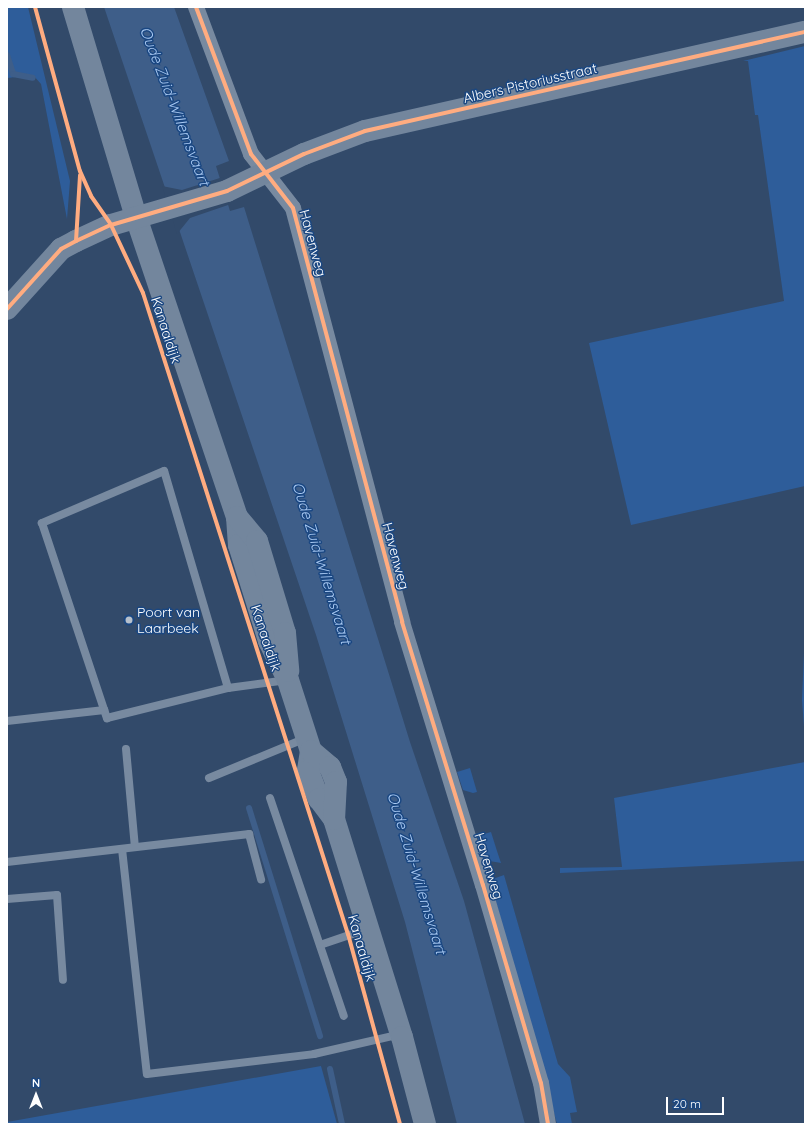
<!DOCTYPE html>
<html>
<head>
<meta charset="utf-8">
<style>
	body { margin:0 }
	#map { position:relative; width:812px; height:1131px; overflow:hidden; background:#324a6a; font-family:Quicksand,sans-serif }
	div>[style] { position:absolute }
	.green>* { inset:0; background:#2e5d9a }
	.water>* { inset:0; background:#3e5e89 }
	.pier>* { inset:0; background:#324a6a }
	.stream>* { height:6px; margin:-3px; padding:0 3px; transform-origin:3px; border-radius:3px; background:#3e5e89 }
	.lane>* { height:8px; margin:-4px; padding:0 4px; transform-origin:4px; border-radius:4px; background:#788aa0 }
	.street>* { height:16px; margin:-8px; padding:0 8px; transform-origin:8px; border-radius:8px; background:#788aa0 }
	.secondary>* { height:22px; margin:-11px; padding:0 11px; transform-origin:11px; border-radius:11px; background:#73869d }
	.cycleway>* { height:4px; margin:-2px; padding:0 2px; transform-origin:2px; border-radius:2px; background:#ffac80 }
	.dots>* { width:11px; height:11px; translate:-50% -50%; box-sizing:border-box; border:2px solid #1a4782; border-radius:50% }
	span { translate:-50% -50%; white-space:nowrap; text-align:center; line-height:1.15; -webkit-text-stroke:3px #1a4782; paint-order:stroke }
	.street-label { font-size:14px; color:#fff }
	.poi-label { font-size:14px; color:#fff }
	.left { translate:0 -50%; text-align:left }
	.water-label { font-size:15px; color:#aacaf3; font-style:italic }
	.frame { position:absolute; inset:0; border:8px solid #fff; pointer-events:none }
	.north { position:absolute; left:16px; top:1075px; width:40px; height:40px; -webkit-text-stroke:3px #1a4782; paint-order:stroke; rotate:0deg; font-size:11px; font-weight:700; line-height:16px; text-align:center; color:#fff }
	.north::after { content:''; display:block; margin:auto; width:14px; height:18px; background:#fff; clip-path:polygon(50% 0,100% 100%,50% 72%,0 100%) }
	.scale { position:absolute; left:666px; top:1097px; width:58px; height:18px; box-sizing:border-box; border:2px solid #fff; border-top:0; padding-left:5px; font-size:12px; line-height:14px; white-space:nowrap; color:#fff; -webkit-text-stroke:3px #1a4782; paint-order:stroke }
</style>
</head>
<body>
<div id="map">
	<div class="green">
		<i style="clip-path:polygon(7px 7px,28px 7px,70px 181px,67px 219px,41px 84px,33px 75px,7px 78px)"></i>
		<i style="clip-path:polygon(805px 46px,805px 486px,631px 525px,589px 343px,784px 301px,758px 115px,755px 115px,748px 61px,743px 61px)"></i>
		<i style="clip-path:polygon(805px 629px,805px 740px,802px 700px)"></i>
		<i style="clip-path:polygon(805px 762px,805px 861px,560px 873px,560px 868px,622px 867px,614px 798px)"></i>
		<i style="clip-path:polygon(470px 768px,477px 792px,473px 793px,463px 790px,457px 772px)"></i>
		<i style="clip-path:polygon(491px 832px,497px 851px,501px 863px,484px 860px,477px 836px)"></i>
		<i style="clip-path:polygon(504px 875px,558px 1064px,570px 1077px,577px 1112px,570px 1113px,572px 1124px,557px 1124px,490px 880px)"></i>
		<i style="clip-path:polygon(321px 1066px,337px 1124px,7px 1124px,7px 1122px)"></i>
	</div>
	<div class="water">
		<i style="clip-path:polygon(104px 7px,174px 7px,229px 161px,216px 166px,230px 211px,244px 207px,410px 742px,464px 901px,525px 1124px,457px 1124px,405px 922px,316px 635px)"></i>
	</div>
	<div class="pier">
		<i style="clip-path:polygon(223px 177px,231px 204px,190px 218px,177px 234px,162px 186px,182px 190px)"></i>
	</div>
	<div class="stream">
		<i style="left:7px;top:55px;width:20px;rotate:72deg"></i>
		<i style="left:13px;top:74px;width:20px;rotate:11deg"></i>
		<i style="left:249px;top:808px;width:239px;rotate:72.7deg"></i>
		<i style="left:330px;top:1069px;width:56px;rotate:77.7deg"></i>
	</div>
	<div class="lane">
		<i style="left:228px;top:688px;width:226px;rotate:-106.4deg"></i>
		<i style="left:164px;top:471px;width:133px;rotate:156.9deg"></i>
		<i style="left:42px;top:523px;width:206px;rotate:71.6deg"></i>
		<i style="left:107px;top:718px;width:125px;rotate:-13.9deg"></i>
		<i style="left:228px;top:688px;width:60px;rotate:-7.7deg"></i>
		<i style="left:7px;top:721px;width:98px;rotate:-6.5deg"></i>
		<i style="left:126px;top:749px;width:98px;rotate:84.8deg"></i>
		<i style="left:209px;top:778px;width:105px;rotate:-22.4deg"></i>
		<i style="left:270px;top:798px;width:230px;rotate:71.3deg"></i>
		<i style="left:122px;top:849px;width:226px;rotate:83.7deg"></i>
		<i style="left:147px;top:1074px;width:168px;rotate:-6.8deg"></i>
		<i style="left:314px;top:1054px;width:89px;rotate:-12.9deg"></i>
		<i style="left:7px;top:862px;width:244px;rotate:-6.6deg"></i>
		<i style="left:249px;top:834px;width:47px;rotate:75.1deg"></i>
		<i style="left:7px;top:899px;width:50px;rotate:-4.6deg"></i>
		<i style="left:57px;top:895px;width:85px;rotate:86deg"></i>
		<i style="left:320px;top:945px;width:50px;rotate:-18.8deg"></i>
	</div>
	<div class="street">
		<i style="left:196px;top:7px;width:157px;rotate:69.5deg"></i>
		<i style="left:251px;top:154px;width:68px;rotate:52.1deg"></i>
		<i style="left:293px;top:208px;width:428px;rotate:75.2deg"></i>
		<i style="left:402px;top:622px;width:275px;rotate:72.9deg"></i>
		<i style="left:483px;top:885px;width:206px;rotate:73.7deg"></i>
		<i style="left:541px;top:1083px;width:42px;rotate:80.3deg"></i>
	</div>
	<div class="secondary">
		<i style="left:73px;top:7px;width:219px;rotate:73.3deg"></i>
		<i style="left:136px;top:217px;width:317px;rotate:71.4deg"></i>
		<i style="left:237px;top:517px;width:28px;rotate:86deg"></i>
		<i style="left:239px;top:545px;width:101px;rotate:72.6deg"></i>
		<i style="left:269px;top:641px;width:43px;rotate:64deg"></i>
		<i style="left:288px;top:680px;width:75px;rotate:72.1deg"></i>
		<i style="left:311px;top:751px;width:20px;rotate:99deg"></i>
		<i style="left:308px;top:771px;width:30px;rotate:69deg"></i>
		<i style="left:319px;top:799px;width:25px;rotate:53deg"></i>
		<i style="left:334px;top:819px;width:228px;rotate:72.7deg"></i>
		<i style="left:402px;top:1037px;width:90px;rotate:75.2deg"></i>
		<i style="left:7px;top:309px;width:81px;rotate:-48deg"></i>
		<i style="left:61px;top:249px;width:17px;rotate:-28deg"></i>
		<i style="left:76px;top:241px;width:38px;rotate:-25deg"></i>
		<i style="left:111px;top:225px;width:121px;rotate:-16.3deg"></i>
		<i style="left:227px;top:191px;width:85px;rotate:-25.7deg"></i>
		<i style="left:304px;top:154px;width:65px;rotate:-20.7deg"></i>
		<i style="left:365px;top:131px;width:451px;rotate:-12.7deg"></i>
		<i style="left:237px;top:517px;width:31px;rotate:50deg"></i>
		<i style="left:257px;top:541px;width:96px;rotate:73.1deg"></i>
		<i style="left:285px;top:633px;width:38px;rotate:85deg"></i>
		<i style="left:311px;top:751px;width:25px;rotate:40deg"></i>
		<i style="left:330px;top:767px;width:16px;rotate:68deg"></i>
		<i style="left:336px;top:782px;width:37px;rotate:93deg"></i>
	</div>
	<div class="cycleway">
		<i style="left:35px;top:7px;width:170px;rotate:74.7deg"></i>
		<i style="left:80px;top:171px;width:27px;rotate:66deg"></i>
		<i style="left:91px;top:196px;width:35px;rotate:55deg"></i>
		<i style="left:111px;top:225px;width:75px;rotate:64.8deg"></i>
		<i style="left:143px;top:293px;width:673px;rotate:72.27deg"></i>
		<i style="left:348px;top:934px;width:197px;rotate:74.7deg"></i>
		<i style="left:196px;top:7px;width:157px;rotate:69.5deg"></i>
		<i style="left:251px;top:154px;width:68px;rotate:52.1deg"></i>
		<i style="left:293px;top:208px;width:428px;rotate:75.2deg"></i>
		<i style="left:402px;top:622px;width:275px;rotate:72.9deg"></i>
		<i style="left:483px;top:885px;width:206px;rotate:73.7deg"></i>
		<i style="left:541px;top:1083px;width:42px;rotate:80.3deg"></i>
		<i style="left:76px;top:241px;width:66px;rotate:-86.5deg"></i>
		<i style="left:7px;top:309px;width:81px;rotate:-48deg"></i>
		<i style="left:61px;top:249px;width:17px;rotate:-28deg"></i>
		<i style="left:76px;top:241px;width:38px;rotate:-25deg"></i>
		<i style="left:111px;top:225px;width:121px;rotate:-16.3deg"></i>
		<i style="left:227px;top:191px;width:85px;rotate:-25.7deg"></i>
		<i style="left:304px;top:154px;width:65px;rotate:-20.7deg"></i>
		<i style="left:365px;top:131px;width:451px;rotate:-12.7deg"></i>
	</div>
	<div class="dots">
		<i style="left:129px;top:620px;background:#b7c0cb"></i>
	</div>
	<div class="street-label">
		<span style="left:530px;top:83px;rotate:-13deg">Albers Pistoriusstraat</span>
		<span style="left:313px;top:243px;rotate:75deg">Havenweg</span>
		<span style="left:166px;top:330px;rotate:72deg">Kanaaldijk</span>
		<span style="left:396px;top:556px;rotate:75deg">Havenweg</span>
		<span style="left:266px;top:638px;rotate:72deg">Kanaaldijk</span>
		<span style="left:489px;top:866px;rotate:73deg">Havenweg</span>
		<span style="left:362px;top:948px;rotate:74deg">Kanaaldijk</span>
	</div>
	<div class="poi-label">
		<span class="left" style="left:137px;top:620px">Poort van<br>Laarbeek</span>
	</div>
	<div class="water-label">
		<span style="left:175px;top:106px;rotate:69deg">Oude Zuid-Willemsvaart</span>
		<span style="left:322px;top:563px;rotate:73deg">Oude Zuid-Willemsvaart</span>
		<span style="left:417px;top:873px;rotate:73deg">Oude Zuid-Willemsvaart</span>
	</div>
	<div class="frame"></div>
	<div class="north">N</div>
	<div class="scale">20 m</div>
</div>
</body>
</html>
